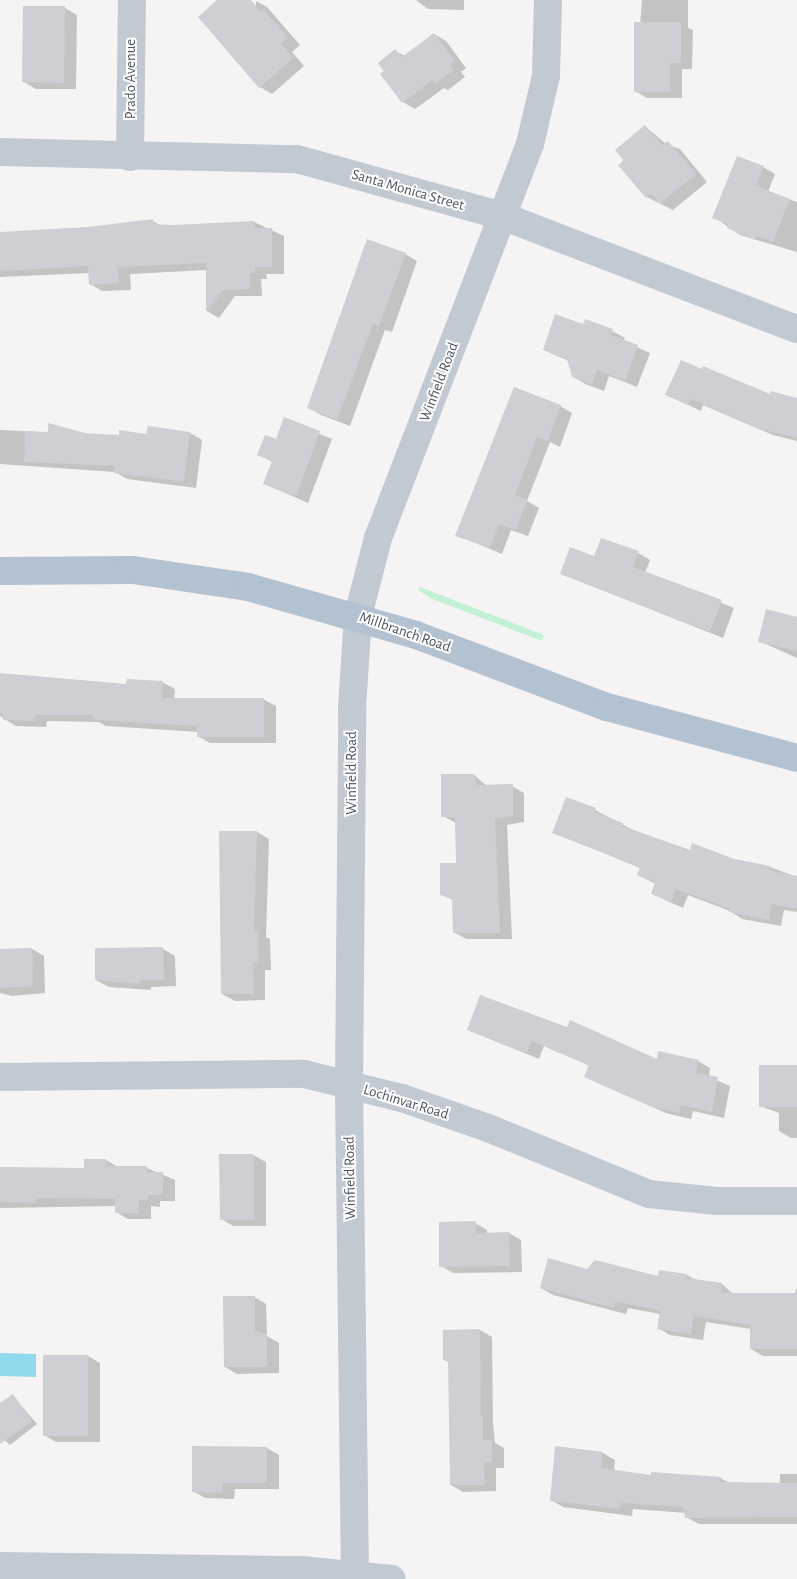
<!DOCTYPE html>
<html>
<head>
<meta charset="utf-8">
<style>
	body { margin:0 }
	#map { position:relative; width:797px; height:1579px; overflow:hidden; background:#f5f3f3; font-family:"Alegreya Sans",sans-serif }
	div>[style] { position:absolute }
	.green>* { inset:0; background:#c3f1d5 }
	.water>* { inset:0; background:#90daee }
	.shadow>* { inset:0; background:#0003 }
	.building>* { inset:0; background:#cdcfd5 }
	.minor>* { height:28px; margin:-14px; padding:0 14px; transform-origin:14px; border-radius:14px; background:#c1cad2 }
	.major>* { height:28px; margin:-14px; padding:0 14px; transform-origin:14px; border-radius:14px; background:#b3c2d1 }
	span { translate:-50% -50%; white-space:nowrap; text-align:center; line-height:1.15; -webkit-text-stroke:4px #fff; paint-order:stroke }
	.street-label { font-size:15px; color:#4a5661 }
</style>
</head>
<body>
<div id="map">
	<div class="green">
		<i style="clip-path:polygon(420px 587px,544px 635px,542px 641px,432px 599px,418px 590px)"></i>
	</div>
	<div class="water">
		<i style="clip-path:polygon(0 1353px,36px 1354px,36px 1377px,0 1376px)"></i>
	</div>
	<div class="shadow">
		<i style="clip-path:polygon(219px 0,242px 0,256px 15px,256px 1px,267px 7px,300px 45px,292px 52px,304px 66px,272px 94px,260px 87px)"></i>
		<i style="clip-path:polygon(416px 0,464px 0,464px 10px,428px 9px)"></i>
		<i style="clip-path:polygon(642px 0,688px 0,688px 28px,693px 30px,692px 69px,682px 69px,682px 98px,647px 98px,635px 91px)"></i>
		<i style="clip-path:polygon(65px 8px,77px 15px,76px 89px,36px 89px,24px 82px)"></i>
		<i style="clip-path:polygon(434px 34px,446px 41px,466px 68px,461px 72px,465px 77px,448px 90px,444px 88px,415px 109px,403px 102px,382px 74px,395px 51px,405px 56px)"></i>
		<i style="clip-path:polygon(646px 127px,666px 144px,680px 149px,707px 182px,673px 210px,647px 197px,620px 165px)"></i>
		<i style="clip-path:polygon(763px 167px,775px 174px,768px 192px,797px 202px,797px 252px,740px 235px,714px 217px)"></i>
		<i style="clip-path:polygon(152px 221px,160px 225px,174px 226px,254px 222px,284px 236px,284px 274px,266px 274px,267px 279px,261px 279px,262px 296px,235px 296px,219px 318px,207px 311px,207px 270px,130px 274px,131px 290px,102px 291px,90px 284px,90px 273px,0 277px,0 233px,88px 229px)"></i>
		<i style="clip-path:polygon(405px 254px,417px 261px,392px 332px,385px 330px,350px 426px,321px 415px,309px 408px)"></i>
		<i style="clip-path:polygon(584px 326px,612px 331px,625px 338px,623px 341px,650px 353px,637px 387px,609px 376px,604px 391px,585px 384px,573px 376px,569px 361px,544px 350px)"></i>
		<i style="clip-path:polygon(667px 395px,770px 396px,797px 399px,797px 441px,773px 435px,703px 405px,701px 411px)"></i>
		<i style="clip-path:polygon(560px 406px,572px 413px,560px 447px,550px 442px,527px 501px,539px 508px,528px 536px,511px 530px,502px 554px,457px 535px)"></i>
		<i style="clip-path:polygon(285px 419px,332px 439px,308px 503px,265px 484px,273px 462px,258px 454px,276px 441px)"></i>
		<i style="clip-path:polygon(0 430px,120px 436px,190px 433px,202px 440px,196px 488px,127px 479px,115px 472px,0 464px)"></i>
		<i style="clip-path:polygon(638px 553px,650px 560px,645px 573px,734px 608px,723px 638px,562px 574px,595px 558px)"></i>
		<i style="clip-path:polygon(797px 619px,797px 658px,759px 641px)"></i>
		<i style="clip-path:polygon(0 674px,127px 686px,162px 682px,175px 689px,174px 700px,263px 699px,276px 706px,276px 743px,210px 743px,198px 736px,198px 732px,106px 726px,99px 722px,47px 721px,46px 727px,16px 726px,0 716px)"></i>
		<i style="clip-path:polygon(474px 775px,487px 786px,512px 786px,524px 793px,524px 822px,507px 825px,512px 939px,466px 939px,454px 932px,454px 901px,442px 894px,457px 864px,456px 823px,443px 816px)"></i>
		<i style="clip-path:polygon(595px 810px,635px 831px,691px 851px,770px 867px,797px 877px,797px 912px,784px 910px,781px 926px,742px 919px,730px 911px,688px 895px,683px 908px,665px 900px,653px 893px,656px 884px,638px 875px,640px 868px,553px 832px)"></i>
		<i style="clip-path:polygon(257px 832px,269px 839px,266px 937px,270px 939px,271px 970px,265px 970px,265px 1000px,235px 1001px,222px 994px)"></i>
		<i style="clip-path:polygon(32px 949px,44px 956px,45px 993px,12px 996px,0 993px,0 950px)"></i>
		<i style="clip-path:polygon(163px 949px,175px 956px,176px 986px,151px 987px,151px 990px,109px 987px,96px 980px)"></i>
		<i style="clip-path:polygon(468px 1030px,658px 1060px,698px 1061px,710px 1068px,709px 1077px,730px 1086px,724px 1118px,693px 1111px,691px 1119px,666px 1113px,598px 1083px,586px 1076px,590px 1066px,544px 1046px,539px 1059px)"></i>
		<i style="clip-path:polygon(797px 1055px,797px 1138px,791px 1138px,779px 1131px,779px 1113px,760px 1106px,797px 1066px)"></i>
		<i style="clip-path:polygon(253px 1155px,266px 1162px,266px 1226px,233px 1226px,221px 1219px)"></i>
		<i style="clip-path:polygon(106px 1160px,118px 1167px,147px 1168px,175px 1180px,175px 1201px,160px 1201px,160px 1207px,151px 1206px,151px 1219px,128px 1219px,116px 1212px,116px 1206px,0 1208px,0 1168px,86px 1169px)"></i>
		<i style="clip-path:polygon(475px 1223px,487px 1230px,487px 1234px,509px 1233px,521px 1240px,522px 1272px,453px 1273px,441px 1266px)"></i>
		<i style="clip-path:polygon(588px 1270px,659px 1278px,687px 1275px,696px 1280px,722px 1284px,733px 1294px,795px 1294px,797px 1287px,797px 1356px,763px 1356px,751px 1349px,751px 1329px,706px 1322px,703px 1340px,670px 1335px,658px 1328px,660px 1314px,628px 1308px,626px 1314px,553px 1295px,541px 1288px)"></i>
		<i style="clip-path:polygon(254px 1297px,266px 1304px,267px 1336px,279px 1343px,279px 1373px,237px 1374px,225px 1367px)"></i>
		<i style="clip-path:polygon(480px 1330px,492px 1337px,493px 1423px,495px 1443px,504px 1448px,504px 1468px,496px 1468px,496px 1491px,463px 1492px,451px 1485px,449px 1362px,444px 1360px)"></i>
		<i style="clip-path:polygon(44px 1356px,88px 1356px,100px 1363px,100px 1442px,56px 1442px,44px 1435px)"></i>
		<i style="clip-path:polygon(13px 1396px,37px 1424px,10px 1445px,0 1436px,0 1405px)"></i>
		<i style="clip-path:polygon(557px 1447px,603px 1453px,615px 1460px,614px 1471px,652px 1476px,720px 1478px,730px 1483px,780px 1484px,780px 1474px,797px 1474px,797px 1524px,699px 1524px,686px 1517px,687px 1513px,633px 1509px,632px 1516px,563px 1507px,551px 1500px)"></i>
		<i style="clip-path:polygon(193px 1448px,267px 1448px,279px 1455px,279px 1489px,235px 1489px,234px 1499px,205px 1498px,193px 1491px)"></i>
	</div>
	<div class="building">
		<i style="clip-path:polygon(217px 0,251px 0,261px 12px,264px 10px,288px 38px,281px 44px,293px 58px,259px 88px,198px 17px)"></i>
		<i style="clip-path:polygon(23px 6px,65px 6px,64px 83px,22px 82px)"></i>
		<i style="clip-path:polygon(634px 22px,681px 22px,681px 63px,670px 63px,670px 92px,634px 92px)"></i>
		<i style="clip-path:polygon(434px 33px,455px 61px,450px 65px,454px 70px,435px 84px,432px 80px,402px 103px,380px 74px,384px 71px,378px 63px,395px 49px,402px 57px)"></i>
		<i style="clip-path:polygon(645px 125px,662px 145px,668px 141px,696px 174px,660px 204px,651px 194px,646px 198px,618px 165px,624px 161px,615px 150px)"></i>
		<i style="clip-path:polygon(737px 156px,764px 166px,756px 186px,790px 199px,773px 242px,757px 236px,755px 240px,727px 228px,728px 224px,712px 218px)"></i>
		<i style="clip-path:polygon(153px 219px,153px 224px,174px 225px,254px 221px,254px 228px,272px 228px,272px 267px,255px 267px,255px 273px,250px 273px,250px 289px,223px 290px,206px 312px,206px 263px,118px 267px,119px 283px,89px 285px,88px 266px,0 271px,0 232px,88px 227px)"></i>
		<i style="clip-path:polygon(367px 239px,406px 253px,379px 326px,373px 324px,337px 420px,307px 408px)"></i>
		<i style="clip-path:polygon(555px 314px,583px 324px,585px 319px,613px 329px,611px 335px,638px 345px,625px 381px,597px 370px,592px 385px,572px 377px,567px 359px,543px 350px)"></i>
		<i style="clip-path:polygon(681px 360px,702px 369px,703px 366px,770px 394px,770px 391px,797px 398px,797px 438px,760px 429px,691px 399px,688px 405px,665px 395px)"></i>
		<i style="clip-path:polygon(514px 387px,561px 405px,548px 441px,537px 437px,515px 495px,527px 500px,516px 530px,499px 524px,490px 548px,455px 536px)"></i>
		<i style="clip-path:polygon(284px 417px,320px 431px,296px 497px,263px 484px,272px 461px,257px 455px,265px 435px,276px 439px)"></i>
		<i style="clip-path:polygon(48px 423px,85px 433px,119px 435px,119px 430px,146px 434px,148px 426px,190px 432px,184px 482px,114px 473px,114px 466px,24px 462px,25px 431px,48px 432px)"></i>
		<i style="clip-path:polygon(601px 538px,639px 551px,633px 567px,722px 600px,710px 632px,560px 574px,570px 547px,594px 556px)"></i>
		<i style="clip-path:polygon(766px 609px,797px 617px,797px 651px,758px 642px)"></i>
		<i style="clip-path:polygon(0 673px,126px 684px,127px 679px,163px 681px,162px 698px,264px 698px,264px 737px,197px 737px,197px 726px,93px 720px,93px 715px,35px 715px,35px 721px,3px 720px,3px 713px,0 713px)"></i>
		<i style="clip-path:polygon(441px 774px,474px 774px,477px 785px,513px 784px,513px 816px,495px 819px,500px 933px,453px 933px,452px 899px,440px 895px,440px 863px,456px 863px,455px 817px,441px 817px)"></i>
		<i style="clip-path:polygon(566px 797px,596px 808px,594px 812px,623px 823px,622px 826px,690px 850px,692px 843px,734px 859px,770px 866px,769px 870px,797px 876px,797px 909px,772px 904px,769px 920px,729px 912px,730px 909px,676px 889px,671px 902px,651px 894px,655px 882px,637px 875px,640px 867px,552px 833px)"></i>
		<i style="clip-path:polygon(219px 831px,257px 831px,254px 931px,258px 931px,259px 963px,253px 963px,254px 994px,221px 994px)"></i>
		<i style="clip-path:polygon(163px 947px,164px 980px,140px 980px,140px 984px,95px 980px,95px 948px)"></i>
		<i style="clip-path:polygon(32px 948px,33px 986px,0 988px,0 949px)"></i>
		<i style="clip-path:polygon(480px 995px,567px 1027px,570px 1020px,657px 1059px,658px 1051px,699px 1060px,696px 1073px,718px 1077px,712px 1112px,681px 1105px,679px 1113px,652px 1107px,584px 1077px,589px 1065px,532px 1041px,527px 1053px,467px 1030px)"></i>
		<i style="clip-path:polygon(759px 1065px,797px 1065px,797px 1107px,759px 1107px)"></i>
		<i style="clip-path:polygon(219px 1154px,254px 1154px,254px 1220px,220px 1220px)"></i>
		<i style="clip-path:polygon(84px 1159px,106px 1159px,106px 1166px,147px 1166px,147px 1172px,163px 1172px,163px 1195px,148px 1195px,148px 1200px,139px 1200px,139px 1213px,115px 1213px,115px 1199px,36px 1198px,36px 1203px,0 1202px,0 1167px,84px 1168px)"></i>
		<i style="clip-path:polygon(476px 1221px,476px 1233px,509px 1232px,510px 1266px,439px 1267px,439px 1222px)"></i>
		<i style="clip-path:polygon(548px 1258px,587px 1269px,595px 1260px,658px 1276px,659px 1270px,687px 1274px,687px 1278px,722px 1283px,721px 1293px,797px 1293px,797px 1349px,750px 1349px,750px 1325px,694px 1316px,691px 1334px,657px 1329px,660px 1310px,615px 1302px,614px 1308px,540px 1288px)"></i>
		<i style="clip-path:polygon(223px 1296px,255px 1296px,255px 1331px,267px 1334px,267px 1367px,224px 1367px)"></i>
		<i style="clip-path:polygon(480px 1329px,481px 1416px,483px 1416px,483px 1440px,492px 1440px,492px 1462px,484px 1462px,485px 1485px,450px 1485px,448px 1360px,443px 1360px,443px 1330px)"></i>
		<i style="clip-path:polygon(43px 1355px,88px 1355px,88px 1436px,43px 1436px)"></i>
		<i style="clip-path:polygon(13px 1394px,32px 1421px,0 1444px,0 1403px)"></i>
		<i style="clip-path:polygon(192px 1446px,267px 1447px,267px 1483px,223px 1483px,222px 1493px,192px 1492px)"></i>
		<i style="clip-path:polygon(555px 1446px,603px 1452px,601px 1468px,651px 1475px,651px 1472px,721px 1477px,720px 1482px,797px 1483px,797px 1517px,685px 1518px,683px 1507px,621px 1503px,620px 1509px,550px 1501px)"></i>
	</div>
	<div class="minor">
		<i style="left:0;top:152px;width:297px;rotate:1.4deg"></i>
		<i style="left:297px;top:159px;width:213px;rotate:15.5deg"></i>
		<i style="left:502px;top:216px;width:316px;rotate:21deg"></i>
		<i style="left:130px;top:157px;width:157px;rotate:-89.3deg"></i>
		<i style="left:0;top:1077px;width:304px;rotate:-0.6deg"></i>
		<i style="left:304px;top:1074px;width:101px;rotate:13.8deg"></i>
		<i style="left:402px;top:1098px;width:91px;rotate:19.2deg"></i>
		<i style="left:488px;top:1128px;width:174px;rotate:22.3deg"></i>
		<i style="left:649px;top:1194px;width:68px;rotate:5.9deg"></i>
		<i style="left:717px;top:1201px;width:80px"></i>
		<i style="left:0;top:1566px;width:301px;rotate:0.8deg"></i>
		<i style="left:301px;top:1570px;width:91px;rotate:5.6deg"></i>
		<i style="left:355px;top:1579px;width:494px;rotate:-90.7deg"></i>
		<i style="left:349px;top:1085px;width:378px;rotate:-89.5deg"></i>
		<i style="left:352px;top:707px;width:91px;rotate:-86.2deg"></i>
		<i style="left:358px;top:616px;width:81px;rotate:-75.6deg"></i>
		<i style="left:378px;top:538px;width:422px;rotate:-68.9deg"></i>
		<i style="left:530px;top:144px;width:70px;rotate:-76.8deg"></i>
		<i style="left:546px;top:76px;width:76px;rotate:-88.5deg"></i>
	</div>
	<div class="major">
		<i style="left:0;top:571px;width:133px;rotate:-0.4deg"></i>
		<i style="left:133px;top:570px;width:116px;rotate:8.4deg"></i>
		<i style="left:248px;top:587px;width:175px;rotate:15.9deg"></i>
		<i style="left:416px;top:635px;width:204px;rotate:20.7deg"></i>
		<i style="left:607px;top:707px;width:197px;rotate:15deg"></i>
	</div>
	<div class="street-label">
		<span style="left:131px;top:79px;rotate:-90deg">Prado Avenue</span>
		<span style="left:408px;top:190px;rotate:16deg">Santa Monica Street</span>
		<span style="left:439px;top:382px;rotate:-69deg">Winfield Road</span>
		<span style="left:405px;top:632px;rotate:19deg">Millbranch Road</span>
		<span style="left:352px;top:773px;rotate:-90deg">Winfield Road</span>
		<span style="left:406px;top:1102px;rotate:17deg">Lochinvar Road</span>
		<span style="left:350px;top:1178px;rotate:-91deg">Winfield Road</span>
	</div>
</div>
</body>
</html>
